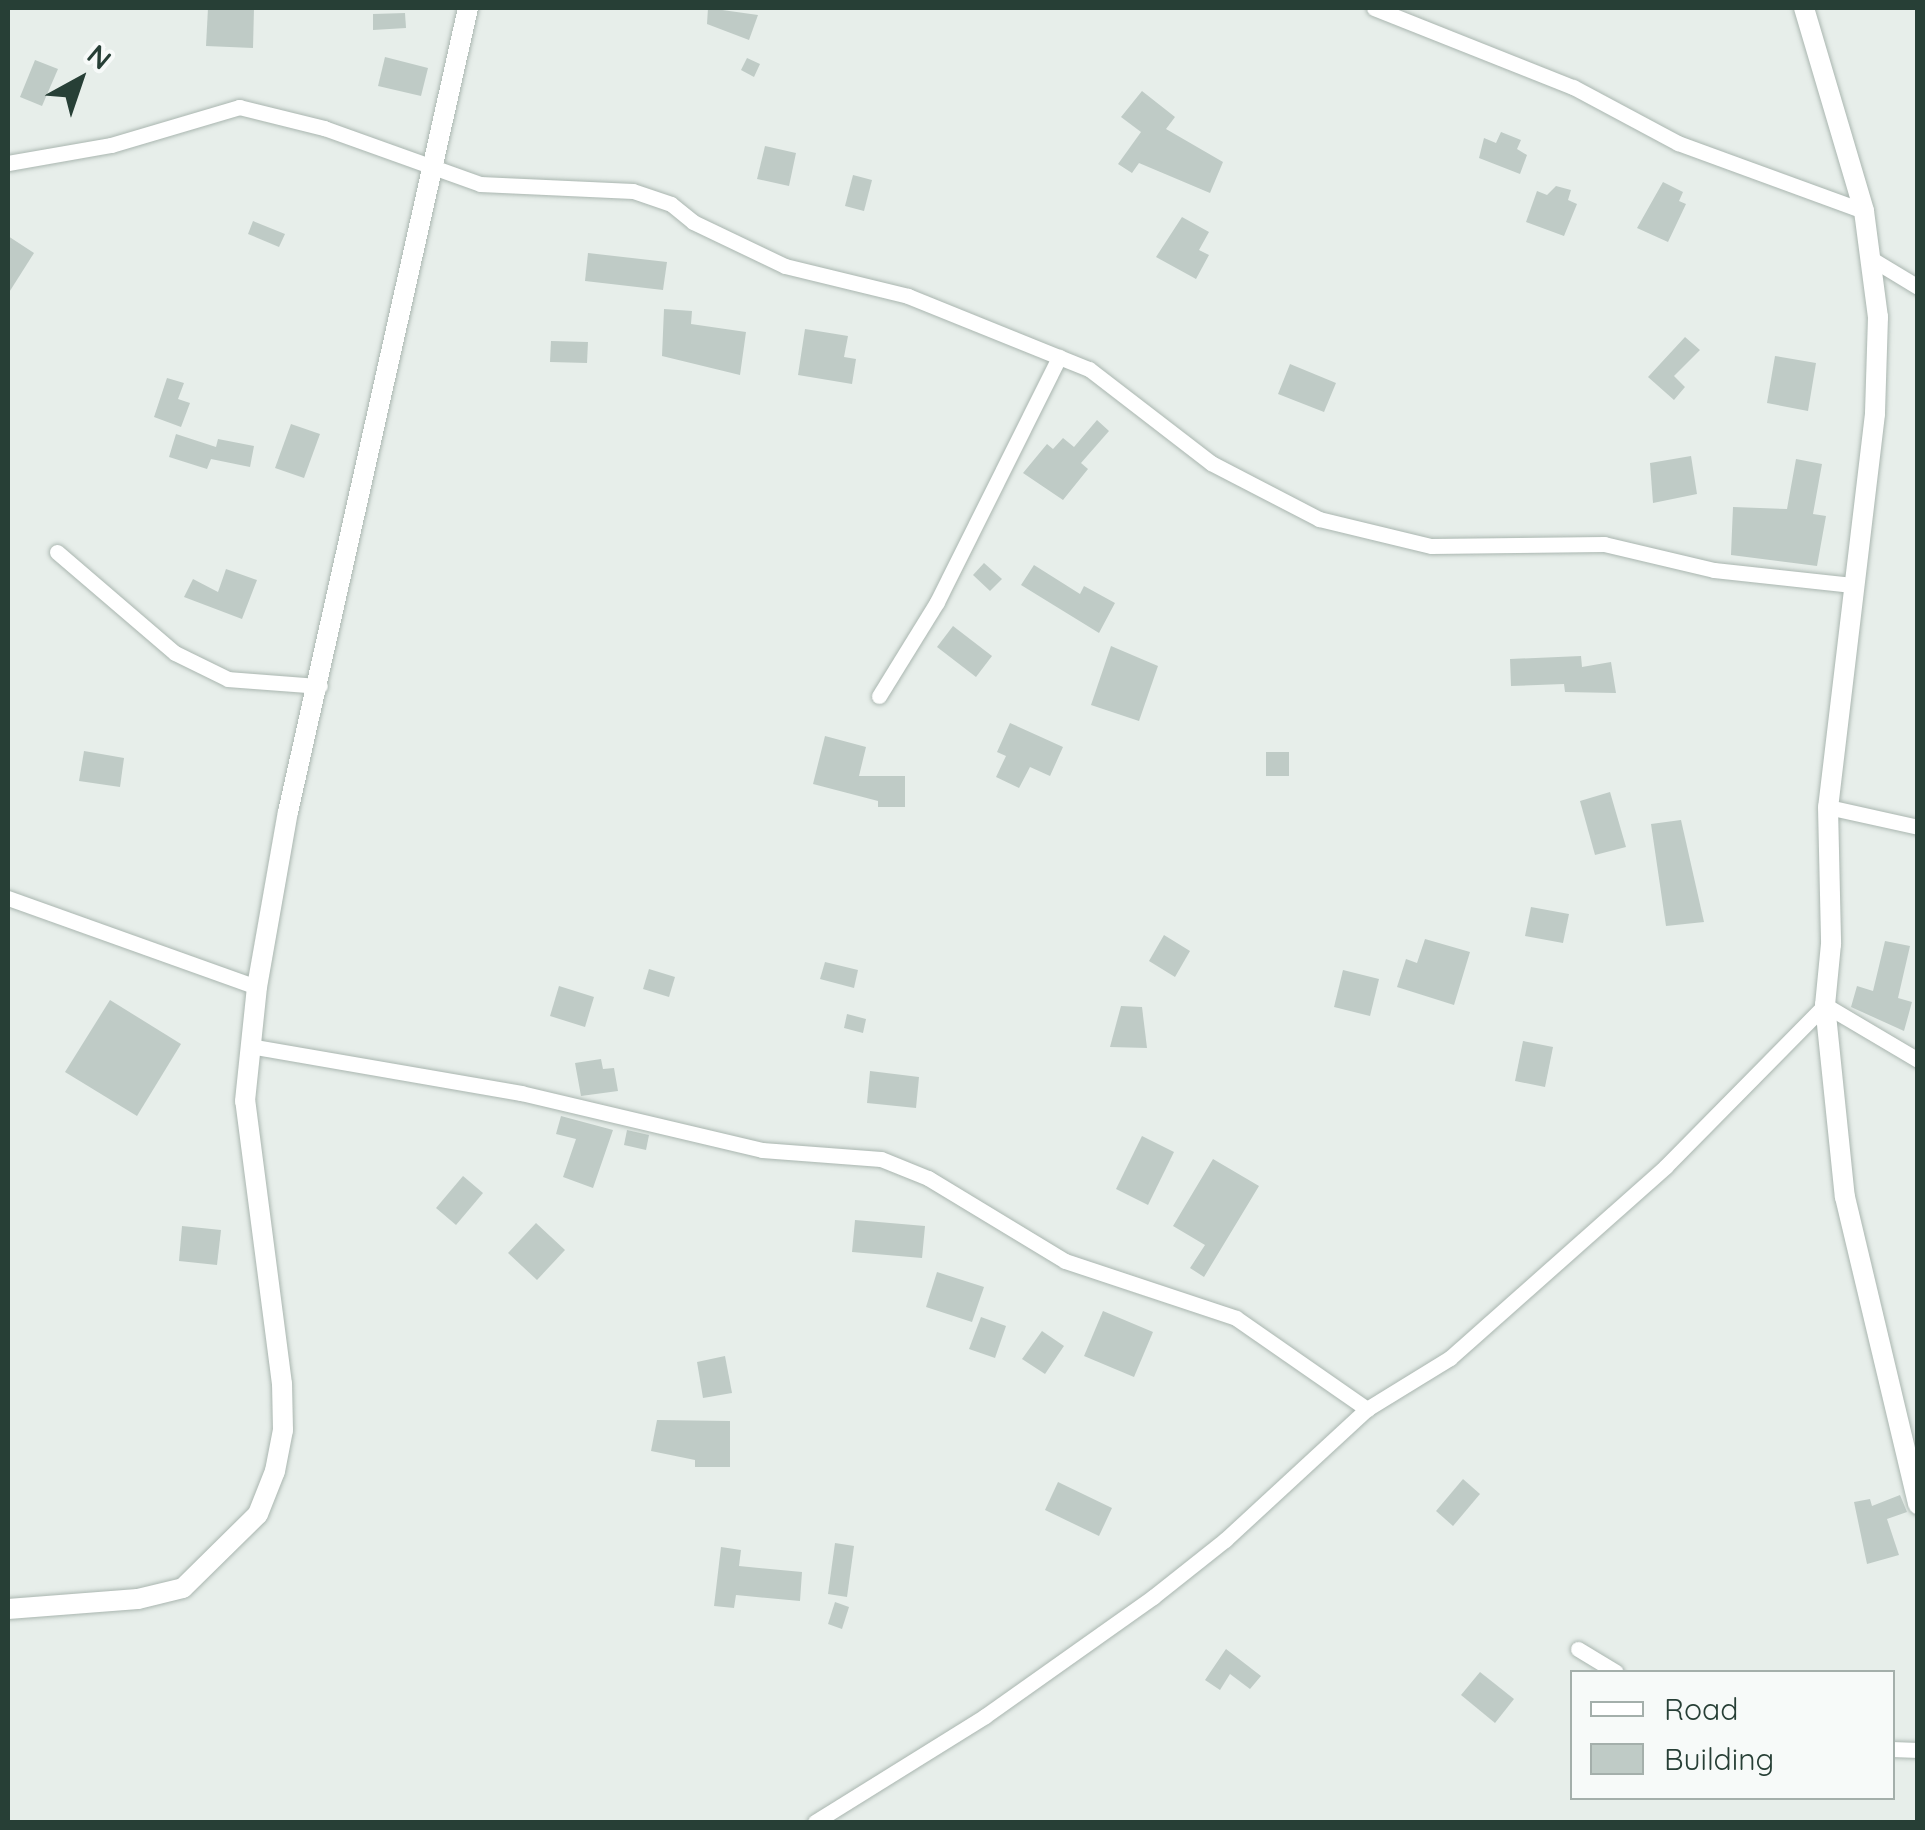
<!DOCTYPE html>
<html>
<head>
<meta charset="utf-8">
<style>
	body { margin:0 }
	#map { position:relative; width:1925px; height:1830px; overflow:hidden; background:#e7eeea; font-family:Quicksand,sans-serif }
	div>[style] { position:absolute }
	.building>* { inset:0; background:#bfcbc6 }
	.roads { filter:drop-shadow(0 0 2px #aab6b0) drop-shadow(0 0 2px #aab6b0) }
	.street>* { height:15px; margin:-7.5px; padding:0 7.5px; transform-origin:7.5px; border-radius:7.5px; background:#fff }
	.secondary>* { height:20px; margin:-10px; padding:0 10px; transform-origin:10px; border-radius:10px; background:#fff }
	span { translate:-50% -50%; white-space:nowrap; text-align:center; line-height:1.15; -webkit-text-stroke:9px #f7faf9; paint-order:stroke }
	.frame { position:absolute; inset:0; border:10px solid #273f36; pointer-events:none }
	.legend { position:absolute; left:1570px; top:1670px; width:325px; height:130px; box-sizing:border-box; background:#f7faf9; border:2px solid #a4afab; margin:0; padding:12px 18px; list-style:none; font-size:30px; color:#273f36 }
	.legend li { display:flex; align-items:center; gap:20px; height:50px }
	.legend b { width:50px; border:2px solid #a4afab }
	.north { position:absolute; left:30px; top:30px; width:100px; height:100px; -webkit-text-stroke:8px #f7faf9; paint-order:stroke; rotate:40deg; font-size:28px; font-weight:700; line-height:40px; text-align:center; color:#273f36 }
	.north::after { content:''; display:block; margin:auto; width:35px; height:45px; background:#273f36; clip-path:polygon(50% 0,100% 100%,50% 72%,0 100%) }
</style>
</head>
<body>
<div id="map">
	<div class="building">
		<i style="clip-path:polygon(208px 8px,254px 8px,253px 48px,206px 46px)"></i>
		<i style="clip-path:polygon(708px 8px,758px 15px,749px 40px,707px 24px)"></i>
		<i style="clip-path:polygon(405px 13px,406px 28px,373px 30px,373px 14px)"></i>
		<i style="clip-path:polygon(385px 57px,428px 68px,421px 96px,378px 86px)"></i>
		<i style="clip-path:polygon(747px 58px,760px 64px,754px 77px,741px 70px)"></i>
		<i style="clip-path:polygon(35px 60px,58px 69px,42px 106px,20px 97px)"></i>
		<i style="clip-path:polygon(1142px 91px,1175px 117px,1166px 129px,1223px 162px,1210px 193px,1139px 163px,1132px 173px,1118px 164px,1141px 132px,1121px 117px)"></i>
		<i style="clip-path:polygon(1501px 132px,1521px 140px,1517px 149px,1527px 155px,1520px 174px,1479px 158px,1484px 138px,1496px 143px)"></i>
		<i style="clip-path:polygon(765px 146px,796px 153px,789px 186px,757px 179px)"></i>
		<i style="clip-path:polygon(853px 175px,872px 180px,864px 211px,845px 206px)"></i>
		<i style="clip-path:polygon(1663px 182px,1683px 192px,1679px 201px,1686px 204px,1668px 242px,1637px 228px)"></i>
		<i style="clip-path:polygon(1556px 186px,1571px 190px,1568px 200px,1577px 204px,1564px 236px,1526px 222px,1537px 191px,1547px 195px)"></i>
		<i style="clip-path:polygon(1182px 217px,1209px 232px,1199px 250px,1209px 255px,1196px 279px,1156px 257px)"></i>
		<i style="clip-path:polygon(253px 221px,285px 234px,279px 247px,248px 234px)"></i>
		<i style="clip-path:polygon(8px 236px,34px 253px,8px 294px)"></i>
		<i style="clip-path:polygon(588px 253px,667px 262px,663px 290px,585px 281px)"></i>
		<i style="clip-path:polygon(664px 309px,692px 311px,691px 324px,746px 332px,740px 375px,662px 356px)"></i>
		<i style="clip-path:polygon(805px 329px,848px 336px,844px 357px,856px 359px,852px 384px,798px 375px)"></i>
		<i style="clip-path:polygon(1685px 337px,1700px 350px,1674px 376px,1685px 387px,1674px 400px,1648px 377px)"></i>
		<i style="clip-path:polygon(551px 341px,588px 342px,587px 363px,550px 362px)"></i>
		<i style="clip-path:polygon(1775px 356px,1816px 363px,1808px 411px,1767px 403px)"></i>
		<i style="clip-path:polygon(1290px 364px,1336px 383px,1324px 412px,1278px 394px)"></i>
		<i style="clip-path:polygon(167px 378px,184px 383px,178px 399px,190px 403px,181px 427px,154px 417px)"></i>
		<i style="clip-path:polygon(1097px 420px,1109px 431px,1081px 463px,1088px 469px,1063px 500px,1023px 473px,1047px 444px,1053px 449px,1063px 438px,1074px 447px)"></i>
		<i style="clip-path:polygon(291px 424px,320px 434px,304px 478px,275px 468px)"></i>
		<i style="clip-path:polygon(176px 434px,216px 447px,218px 439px,254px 446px,250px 467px,211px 459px,207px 469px,169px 457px)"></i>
		<i style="clip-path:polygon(1691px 456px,1697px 494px,1653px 503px,1650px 463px)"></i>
		<i style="clip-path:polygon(1796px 459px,1822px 464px,1813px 514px,1826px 516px,1817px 566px,1731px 555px,1733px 507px,1787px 509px)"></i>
		<i style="clip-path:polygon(984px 563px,1002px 579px,990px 591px,973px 575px)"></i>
		<i style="clip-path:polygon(1034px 565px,1080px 594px,1084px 586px,1115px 603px,1099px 633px,1021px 585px)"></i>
		<i style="clip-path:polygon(226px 569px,257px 580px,242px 619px,184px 597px,193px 579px,218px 592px)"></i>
		<i style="clip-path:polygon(953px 626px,992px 656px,976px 677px,937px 647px)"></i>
		<i style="clip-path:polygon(1111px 646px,1158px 666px,1139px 721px,1091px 705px)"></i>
		<i style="clip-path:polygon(1581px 656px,1582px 667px,1611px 662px,1616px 693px,1565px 692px,1564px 684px,1511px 686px,1510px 659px)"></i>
		<i style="clip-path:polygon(1010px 723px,1063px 747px,1050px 776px,1030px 767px,1019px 788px,996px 777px,1006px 756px,997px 752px)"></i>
		<i style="clip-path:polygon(825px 736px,866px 747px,859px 776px,905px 776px,905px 807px,878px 807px,878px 801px,813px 784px)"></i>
		<i style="clip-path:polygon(84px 751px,124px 758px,120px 787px,79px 781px)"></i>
		<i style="clip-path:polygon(1266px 752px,1289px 752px,1289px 776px,1266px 776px)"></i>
		<i style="clip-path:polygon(1610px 792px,1626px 847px,1595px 855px,1580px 801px)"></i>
		<i style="clip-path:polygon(1681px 820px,1704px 922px,1666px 926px,1651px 824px)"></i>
		<i style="clip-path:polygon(1531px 907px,1569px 914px,1563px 943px,1525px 936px)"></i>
		<i style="clip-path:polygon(1164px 935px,1190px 951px,1175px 977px,1149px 961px)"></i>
		<i style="clip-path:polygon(1425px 939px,1470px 952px,1454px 1005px,1397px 987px,1406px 959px,1417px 963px)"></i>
		<i style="clip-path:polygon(1885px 941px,1910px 946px,1898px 998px,1912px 1002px,1904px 1031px,1851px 1007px,1857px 986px,1873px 991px)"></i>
		<i style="clip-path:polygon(825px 962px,858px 970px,854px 988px,820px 979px)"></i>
		<i style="clip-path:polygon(649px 969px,675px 977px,669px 997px,643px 989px)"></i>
		<i style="clip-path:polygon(1343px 970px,1379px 979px,1370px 1016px,1334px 1007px)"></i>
		<i style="clip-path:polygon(559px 986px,594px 997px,585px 1027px,550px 1016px)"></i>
		<i style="clip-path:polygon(110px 1000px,181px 1044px,137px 1116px,65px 1072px)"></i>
		<i style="clip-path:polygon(1121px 1006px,1142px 1007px,1147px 1048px,1110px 1047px)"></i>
		<i style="clip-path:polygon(847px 1014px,866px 1019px,863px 1033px,844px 1028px)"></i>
		<i style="clip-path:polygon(1523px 1041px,1553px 1047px,1545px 1087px,1515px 1081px)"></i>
		<i style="clip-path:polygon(601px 1059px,603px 1069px,614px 1068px,618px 1091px,581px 1096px,575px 1063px)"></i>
		<i style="clip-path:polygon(870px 1071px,919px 1077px,916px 1108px,867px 1103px)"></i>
		<i style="clip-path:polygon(561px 1116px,613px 1130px,593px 1188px,563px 1177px,576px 1139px,556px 1134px)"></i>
		<i style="clip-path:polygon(627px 1130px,649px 1135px,646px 1150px,624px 1145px)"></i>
		<i style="clip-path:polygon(1142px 1136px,1174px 1152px,1148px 1205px,1116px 1189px)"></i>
		<i style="clip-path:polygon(1213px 1159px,1259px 1186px,1204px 1277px,1190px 1268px,1205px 1245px,1173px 1226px)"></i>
		<i style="clip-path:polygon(463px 1176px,483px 1193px,456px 1225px,436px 1208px)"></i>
		<i style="clip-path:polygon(855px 1220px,925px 1226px,922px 1258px,852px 1252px)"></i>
		<i style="clip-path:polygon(536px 1223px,565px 1250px,537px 1280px,508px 1253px)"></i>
		<i style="clip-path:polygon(182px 1226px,221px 1230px,217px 1265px,179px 1261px)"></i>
		<i style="clip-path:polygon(937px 1272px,984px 1287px,972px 1322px,926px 1307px)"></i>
		<i style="clip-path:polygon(1103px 1311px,1153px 1332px,1134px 1377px,1084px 1356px)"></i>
		<i style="clip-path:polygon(981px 1317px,1006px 1326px,995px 1358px,969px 1349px)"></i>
		<i style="clip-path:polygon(1042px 1331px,1064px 1346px,1045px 1374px,1022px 1359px)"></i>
		<i style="clip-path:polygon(725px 1356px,732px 1393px,703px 1398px,697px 1362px)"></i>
		<i style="clip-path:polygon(657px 1420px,730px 1421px,730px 1467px,695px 1467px,695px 1460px,651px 1451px)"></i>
		<i style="clip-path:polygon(1463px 1479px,1480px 1494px,1453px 1526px,1436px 1511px)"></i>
		<i style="clip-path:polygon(1058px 1482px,1112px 1508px,1099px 1536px,1045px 1510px)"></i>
		<i style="clip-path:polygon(1900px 1495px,1907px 1512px,1887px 1519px,1899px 1555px,1867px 1564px,1854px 1502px,1870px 1499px,1872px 1506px)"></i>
		<i style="clip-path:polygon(835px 1543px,854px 1546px,847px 1597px,828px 1594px)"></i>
		<i style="clip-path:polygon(721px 1547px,741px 1550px,739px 1566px,802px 1572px,800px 1601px,736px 1595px,734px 1608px,714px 1606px)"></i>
		<i style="clip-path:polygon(835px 1602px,849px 1607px,842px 1629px,828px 1624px)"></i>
		<i style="clip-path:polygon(1226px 1649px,1261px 1676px,1250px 1689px,1230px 1674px,1220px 1690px,1205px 1680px)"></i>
		<i style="clip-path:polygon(1480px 1672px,1514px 1699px,1495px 1723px,1461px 1695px)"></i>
	</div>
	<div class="roads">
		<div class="street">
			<i style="left:1374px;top:8px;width:214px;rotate:21.7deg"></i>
			<i style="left:1573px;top:87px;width:119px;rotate:28.1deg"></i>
			<i style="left:1678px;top:143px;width:198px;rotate:20.1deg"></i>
			<i style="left:8px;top:163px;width:105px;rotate:-9.9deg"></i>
			<i style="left:111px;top:145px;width:134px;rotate:-16.5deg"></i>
			<i style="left:239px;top:107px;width:88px;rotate:13.9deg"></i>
			<i style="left:324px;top:128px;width:166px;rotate:19.7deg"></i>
			<i style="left:480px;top:184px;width:153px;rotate:2.6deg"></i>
			<i style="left:633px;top:191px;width:40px;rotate:18.9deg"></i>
			<i style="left:671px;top:204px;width:28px;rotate:39deg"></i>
			<i style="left:693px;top:222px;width:102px;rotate:25.6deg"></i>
			<i style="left:785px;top:266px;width:127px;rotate:13.7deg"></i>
			<i style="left:908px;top:296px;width:195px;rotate:22deg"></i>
			<i style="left:1089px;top:369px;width:154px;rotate:37.6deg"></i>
			<i style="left:1211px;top:463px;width:122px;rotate:27.4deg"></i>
			<i style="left:1319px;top:519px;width:115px;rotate:13.6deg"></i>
			<i style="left:1431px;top:546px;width:173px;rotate:-0.7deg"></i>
			<i style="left:1604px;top:544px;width:113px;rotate:13.3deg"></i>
			<i style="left:1714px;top:570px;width:139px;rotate:6.2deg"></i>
			<i style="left:1875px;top:261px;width:50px;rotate:31.2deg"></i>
			<i style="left:57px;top:552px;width:155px;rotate:40.6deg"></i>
			<i style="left:175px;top:653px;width:59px;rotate:26.1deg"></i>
			<i style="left:228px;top:679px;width:92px;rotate:4.4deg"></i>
			<i style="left:879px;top:696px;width:110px;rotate:-58.3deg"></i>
			<i style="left:937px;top:602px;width:274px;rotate:-63.5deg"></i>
			<i style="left:1828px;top:807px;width:92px;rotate:12.5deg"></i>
			<i style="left:8px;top:898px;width:264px;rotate:19.7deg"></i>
			<i style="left:249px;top:1046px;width:276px;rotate:9.8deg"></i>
			<i style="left:521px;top:1093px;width:248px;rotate:13.3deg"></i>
			<i style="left:762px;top:1150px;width:119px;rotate:4.3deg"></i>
			<i style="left:881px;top:1159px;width:51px;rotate:22deg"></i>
			<i style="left:928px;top:1178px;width:160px;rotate:31.2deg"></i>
			<i style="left:1065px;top:1261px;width:180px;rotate:18.4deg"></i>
			<i style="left:1236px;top:1318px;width:160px;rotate:34.8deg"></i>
			<i style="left:1578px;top:1649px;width:44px;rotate:31.2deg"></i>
			<i style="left:1892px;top:1749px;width:26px;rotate:2deg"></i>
			<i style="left:815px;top:1822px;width:200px;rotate:-31.9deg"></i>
			<i style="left:985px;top:1716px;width:206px;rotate:-35.3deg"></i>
			<i style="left:1153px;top:1597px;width:92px;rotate:-38.4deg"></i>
			<i style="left:1225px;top:1540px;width:193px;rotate:-42.7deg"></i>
			<i style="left:1367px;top:1409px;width:97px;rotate:-31.6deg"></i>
			<i style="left:1450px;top:1358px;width:288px;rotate:-41.6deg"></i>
			<i style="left:1665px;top:1167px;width:228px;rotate:-45.4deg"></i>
			<i style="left:1825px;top:1005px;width:108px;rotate:30.6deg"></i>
		</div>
		<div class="secondary">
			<i style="left:1804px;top:8px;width:212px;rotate:73.5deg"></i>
			<i style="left:1864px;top:211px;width:107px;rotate:82.5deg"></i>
			<i style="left:1878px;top:317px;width:97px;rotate:91.8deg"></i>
			<i style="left:1875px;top:414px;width:396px;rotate:96.8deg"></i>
			<i style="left:1828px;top:807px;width:137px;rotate:88.7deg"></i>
			<i style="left:1831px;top:944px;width:61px;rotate:95.6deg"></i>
			<i style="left:1825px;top:1005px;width:193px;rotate:84.1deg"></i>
			<i style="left:1845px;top:1197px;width:316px;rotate:76.6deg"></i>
			<i style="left:8px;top:1609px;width:130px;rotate:-4.4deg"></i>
			<i style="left:138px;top:1599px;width:46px;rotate:-13.7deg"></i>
			<i style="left:183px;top:1588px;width:105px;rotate:-44.6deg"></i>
			<i style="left:258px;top:1514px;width:46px;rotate:-68.4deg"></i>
			<i style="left:275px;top:1471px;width:42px;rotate:-79deg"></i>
			<i style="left:283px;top:1430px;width:46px;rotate:-91.2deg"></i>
			<i style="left:282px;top:1384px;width:285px;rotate:-97.4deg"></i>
			<i style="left:245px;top:1101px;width:115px;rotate:-84deg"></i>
			<i style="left:257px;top:987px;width:178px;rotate:-80deg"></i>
			<i style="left:288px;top:812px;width:824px;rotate:-77.38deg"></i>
		</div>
	</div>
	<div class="frame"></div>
	<ul class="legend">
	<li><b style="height:12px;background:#fff"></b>Road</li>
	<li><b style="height:28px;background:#bfcbc6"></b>Building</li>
	</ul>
	<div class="north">N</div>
</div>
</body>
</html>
